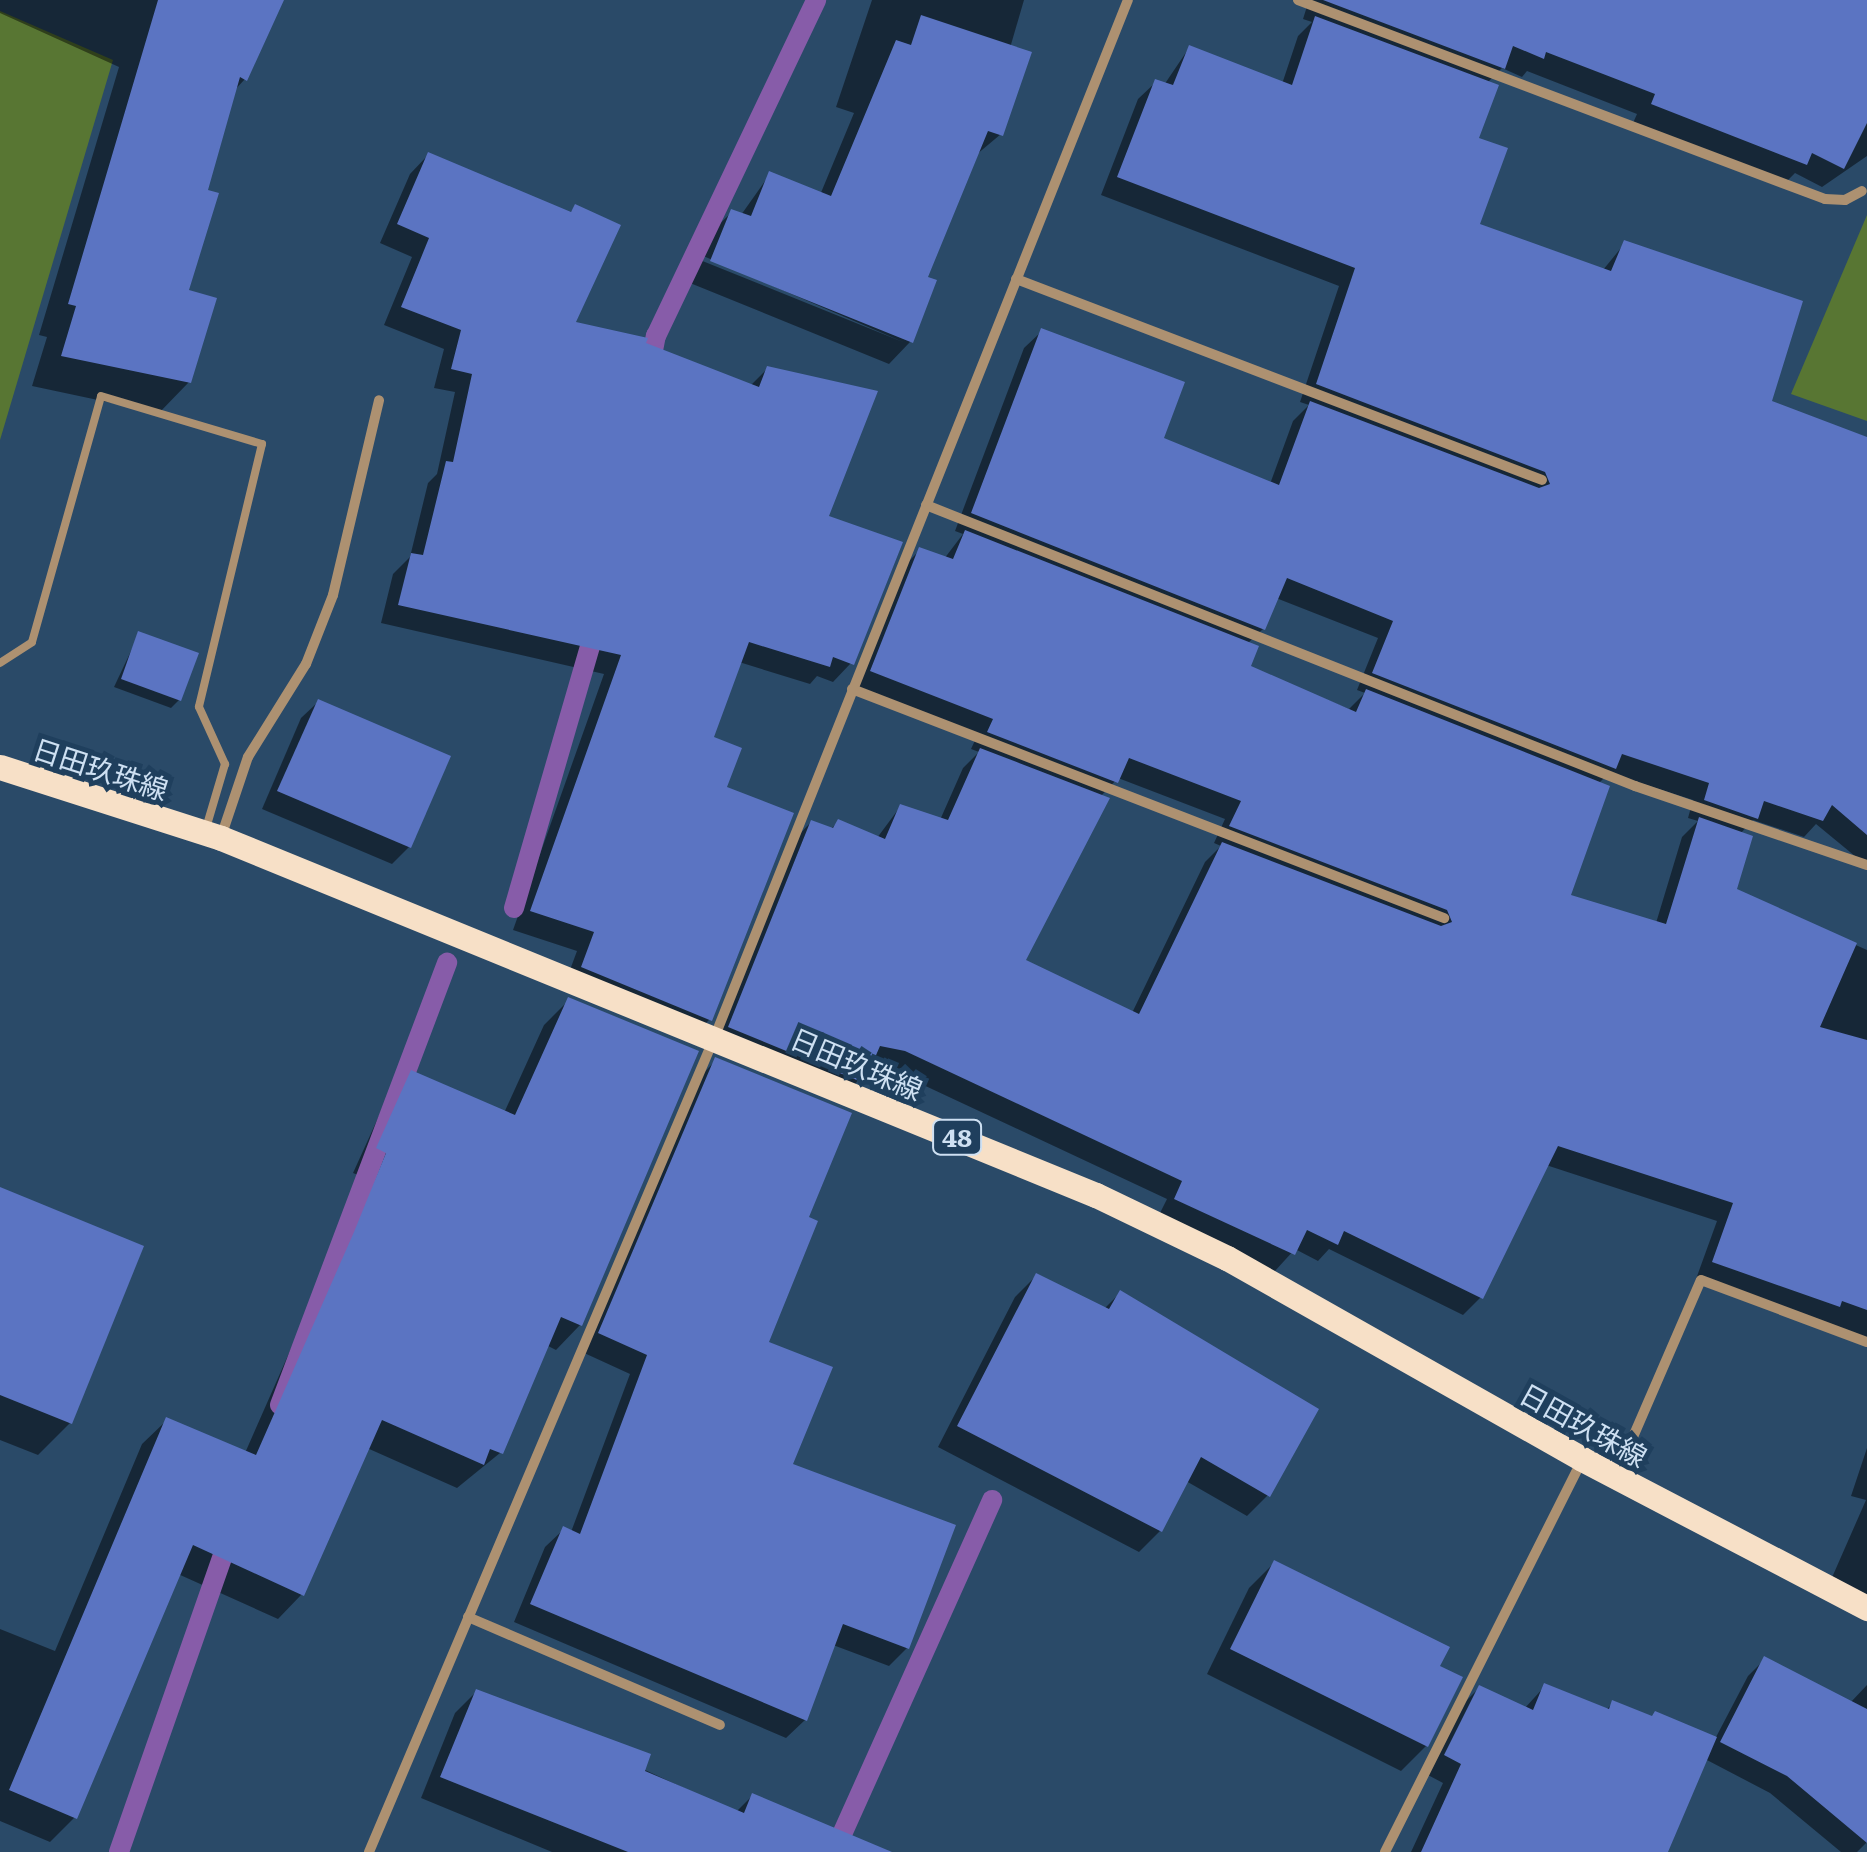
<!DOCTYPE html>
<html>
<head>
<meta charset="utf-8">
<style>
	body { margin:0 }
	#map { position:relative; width:1867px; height:1852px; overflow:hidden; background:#2a4a68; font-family:Literata,"Noto Sans JP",serif }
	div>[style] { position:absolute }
	.green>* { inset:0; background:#587633 }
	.shadow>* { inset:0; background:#0007 }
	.stream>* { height:20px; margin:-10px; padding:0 10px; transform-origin:10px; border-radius:10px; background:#875ca9 }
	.building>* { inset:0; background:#5b74c2 }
	.lane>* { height:8px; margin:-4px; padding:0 4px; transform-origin:4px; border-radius:4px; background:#ad9171 }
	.street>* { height:10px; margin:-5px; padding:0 5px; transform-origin:5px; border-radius:5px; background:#ad9171 }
	.primary>* { height:25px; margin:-12.5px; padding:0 12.5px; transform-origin:12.5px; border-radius:12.5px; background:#f7e0c7 }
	span { translate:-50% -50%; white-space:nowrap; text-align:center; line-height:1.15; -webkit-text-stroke:10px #1f3f5d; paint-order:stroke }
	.shield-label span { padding:2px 8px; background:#1f3f5d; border:2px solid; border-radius:8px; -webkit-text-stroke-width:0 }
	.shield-label { font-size:25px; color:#cee0f2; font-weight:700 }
	.street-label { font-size:28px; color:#cee0f2 }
</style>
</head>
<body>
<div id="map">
	<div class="green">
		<i style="clip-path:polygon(0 11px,113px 60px,0 440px)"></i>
		<i style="clip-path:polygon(1867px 215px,1867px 421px,1791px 394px)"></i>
	</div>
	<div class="shadow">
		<i style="clip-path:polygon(0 0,281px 0,245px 79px,233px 92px,205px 192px,186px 291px,189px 382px,159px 413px,32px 386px,47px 337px,39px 335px,119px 67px,0 13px)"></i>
		<i style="clip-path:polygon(872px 0,1024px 0,1010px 48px,1001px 134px,976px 155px,925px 279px,933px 282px,910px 342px,889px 364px,690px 283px,700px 260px,903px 342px,701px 255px,710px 233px,732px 212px,741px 215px,770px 174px,820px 195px,854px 113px,836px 107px)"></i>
		<i style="clip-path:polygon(evenodd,1309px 0,1867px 0,1867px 156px,1822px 187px,1795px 173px,1785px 183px,1633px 123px,1637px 114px,1527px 71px,1522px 77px,1502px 68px,1487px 83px,1476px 139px,1477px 226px,1603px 270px,1625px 243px,1769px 403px,1867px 440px,1867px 866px,1816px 824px,1804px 837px,1753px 820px,1740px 834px,1734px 891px,1867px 950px,1867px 1340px,1696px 1279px,1717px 1221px,1546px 1165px,1481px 1297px,1463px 1315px,1329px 1249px,1318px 1261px,1295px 1249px,1275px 1271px,1158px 1217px,1167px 1199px,887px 1068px,869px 1064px,845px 1099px,712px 1045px,794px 840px,811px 822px,830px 830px,838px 822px,877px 838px,900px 807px,940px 820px,963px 768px,979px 752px,971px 749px,977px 736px,854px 689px,902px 568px,920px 550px,944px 559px,963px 534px,955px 531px,1024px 348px,1042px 331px,1161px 440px,1270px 484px,1293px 421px,1309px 405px,1300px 402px,1339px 286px,1101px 195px,1138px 99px,1156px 82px,1164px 85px,1189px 48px,1282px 84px,1298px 36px,1312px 22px,1303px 19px,1309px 0,1276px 598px,1378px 638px,1357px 690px,1365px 693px,1349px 709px,1248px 667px,1247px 644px,1263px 629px,1276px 598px,1309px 0,1609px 773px,1693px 800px,1688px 818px,1698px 821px,1682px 837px,1656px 923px,1568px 897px,1598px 784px,1609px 773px,1309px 0,1118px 778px,1225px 819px,1214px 843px,1221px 846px,1205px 862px,1132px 1013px,1022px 961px,1100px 797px,1118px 778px)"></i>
		<i style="clip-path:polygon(428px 155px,569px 214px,575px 207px,573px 323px,750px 386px,768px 368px,826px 517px,851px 663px,833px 682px,817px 676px,810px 684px,739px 662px,711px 739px,724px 788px,710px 1019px,691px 1038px,564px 986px,577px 951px,513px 930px,604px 674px,381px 623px,393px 574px,410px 557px,428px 483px,437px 474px,455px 392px,434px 388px,444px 349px,384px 325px,412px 257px,380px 243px,410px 174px)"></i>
		<i style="clip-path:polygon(139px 634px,179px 700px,171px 708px,114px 687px)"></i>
		<i style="clip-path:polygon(318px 702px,447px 758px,409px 847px,392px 864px,262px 809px,301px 718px)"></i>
		<i style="clip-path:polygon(569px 1000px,580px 1325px,556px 1350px,546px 1345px,500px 1453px,457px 1488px,367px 1448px,302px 1594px,278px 1619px,178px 1574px,75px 1817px,50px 1842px,0 1821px,0 1629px,55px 1651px,142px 1444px,167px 1420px,245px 1453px,330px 1260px,363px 1177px,353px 1173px,387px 1098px,412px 1073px,504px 1113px,544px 1025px)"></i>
		<i style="clip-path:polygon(716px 1060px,806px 1218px,766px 1343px,790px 1465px,907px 1648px,889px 1666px,833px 1645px,805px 1720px,786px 1738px,514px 1622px,545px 1547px,564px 1529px,571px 1532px,630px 1374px,582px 1352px,698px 1079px)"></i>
		<i style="clip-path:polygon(0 1190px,70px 1423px,38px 1455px,0 1440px)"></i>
		<i style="clip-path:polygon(1036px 1276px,1103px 1310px,1120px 1293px,1268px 1495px,1247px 1516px,1186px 1481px,1160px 1531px,1139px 1552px,938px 1447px,1015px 1297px)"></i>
		<i style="clip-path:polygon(1867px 1448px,1867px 1598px,1830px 1582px,1866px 1500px,1851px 1496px)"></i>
		<i style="clip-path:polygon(1274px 1563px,1437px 1668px,1426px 1746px,1401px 1771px,1207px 1674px,1249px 1588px)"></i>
		<i style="clip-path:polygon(1765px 1659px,1850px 1703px,1867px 1685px,1867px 1842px,1857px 1852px,1841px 1852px,1770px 1793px,1705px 1759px,1653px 1852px,1411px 1852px,1443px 1783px,1426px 1774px,1460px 1707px,1479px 1688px,1524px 1709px,1545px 1686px,1606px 1710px,1613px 1703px,1715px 1739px,1748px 1676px)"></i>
		<i style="clip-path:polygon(476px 1692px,736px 1812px,752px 1796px,810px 1852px,552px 1852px,421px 1798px,455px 1713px)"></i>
	</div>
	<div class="stream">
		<i style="left:649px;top:371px;width:36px;rotate:-79deg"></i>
		<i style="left:656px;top:336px;width:372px;rotate:-64.5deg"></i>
		<i style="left:514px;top:908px;width:295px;rotate:-73.8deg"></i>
		<i style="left:280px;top:1405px;width:473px;rotate:-69.3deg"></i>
		<i style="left:119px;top:1852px;width:336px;rotate:-70.7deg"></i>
		<i style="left:834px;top:1852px;width:386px;rotate:-65.8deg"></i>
	</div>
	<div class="building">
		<i style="clip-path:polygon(158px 0,284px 0,247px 81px,240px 77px,208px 190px,219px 193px,189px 290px,217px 298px,191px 383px,61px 356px,76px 306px,68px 304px)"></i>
		<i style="clip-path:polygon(1323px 0,1867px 0,1867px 123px,1844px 169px,1812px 153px,1807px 165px,1651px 104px,1655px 94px,1546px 52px,1544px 59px,1513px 46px,1505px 69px)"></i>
		<i style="clip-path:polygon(921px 15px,1032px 52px,1003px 136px,988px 131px,928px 277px,937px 280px,913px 343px,710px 261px,731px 209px,751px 216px,769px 171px,831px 196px,896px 40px,911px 45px)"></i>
		<i style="clip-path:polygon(1315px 16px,1499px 85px,1479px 138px,1508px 148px,1480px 224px,1611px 271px,1624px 240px,1803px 301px,1772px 401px,1867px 437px,1867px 835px,1832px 805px,1823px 821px,1764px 801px,1758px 819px,1704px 800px,1709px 783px,1622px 754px,1616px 769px,1372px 673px,1393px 621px,1287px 578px,1265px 630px,971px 513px,1041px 328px,1185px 382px,1164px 438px,1279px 485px,1310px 401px,1539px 488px,1550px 484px,1545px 472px,1316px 384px,1355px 268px,1117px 177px,1155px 79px,1173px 85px,1189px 45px,1292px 85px)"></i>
		<i style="clip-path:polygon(428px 152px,571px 212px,575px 204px,621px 225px,576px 322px,648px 338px,646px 343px,759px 387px,767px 366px,878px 391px,829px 516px,903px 542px,854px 665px,833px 657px,830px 667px,749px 642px,714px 737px,742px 748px,727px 787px,794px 813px,712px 1021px,581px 967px,594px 932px,530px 911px,621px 655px,398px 605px,411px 553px,423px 555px,446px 461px,453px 462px,472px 374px,451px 369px,461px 330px,401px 307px,429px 238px,397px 224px)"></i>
		<i style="clip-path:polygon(965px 530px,1259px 646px,1251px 666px,1356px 712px,1366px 689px,1610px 786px,1571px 895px,1666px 924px,1699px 817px,1753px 836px,1737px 889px,1857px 943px,1820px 1027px,1867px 1040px,1867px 1310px,1842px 1301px,1840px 1307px,1712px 1262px,1733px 1203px,1558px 1146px,1483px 1299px,1344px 1231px,1338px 1245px,1307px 1230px,1295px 1255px,1174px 1199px,1182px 1181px,905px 1051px,880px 1046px,864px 1083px,728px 1027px,811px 820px,833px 828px,838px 819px,885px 839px,900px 804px,948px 820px,980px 748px,1110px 798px,1026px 960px,1139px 1014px,1222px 842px,1441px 926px,1452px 922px,1447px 910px,1229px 826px,1241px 801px,1129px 758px,1118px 783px,987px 732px,993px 719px,870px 671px,919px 547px,953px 559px)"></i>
		<i style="clip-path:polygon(138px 631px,199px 653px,181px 701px,121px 679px)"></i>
		<i style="clip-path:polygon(318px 699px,451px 756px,411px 848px,277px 791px)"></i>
		<i style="clip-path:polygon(568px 997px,699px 1051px,582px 1326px,561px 1317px,503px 1454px,490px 1449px,484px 1465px,382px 1420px,304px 1596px,193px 1545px,77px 1819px,9px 1790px,166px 1417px,256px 1455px,354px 1232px,386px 1153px,376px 1148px,411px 1070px,515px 1115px)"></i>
		<i style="clip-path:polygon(715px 1057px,852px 1113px,809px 1217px,818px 1221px,769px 1342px,833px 1367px,793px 1464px,956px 1525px,909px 1649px,843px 1624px,807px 1721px,530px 1604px,563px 1526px,580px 1534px,647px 1355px,598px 1333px)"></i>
		<i style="clip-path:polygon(0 1187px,144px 1246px,72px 1424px,0 1395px)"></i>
		<i style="clip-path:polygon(1036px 1273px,1109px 1309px,1120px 1290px,1319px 1409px,1270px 1497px,1201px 1457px,1162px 1532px,957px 1426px)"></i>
		<i style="clip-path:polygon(1274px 1560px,1450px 1647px,1440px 1666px,1463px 1677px,1428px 1747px,1230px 1649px)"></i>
		<i style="clip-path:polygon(1764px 1656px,1867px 1709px,1867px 1843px,1787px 1776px,1720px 1742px)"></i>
		<i style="clip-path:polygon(1544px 1683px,1609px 1709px,1612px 1700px,1652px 1716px,1655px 1711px,1717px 1737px,1668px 1852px,1421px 1852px,1461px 1764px,1444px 1755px,1479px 1685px,1533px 1710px)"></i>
		<i style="clip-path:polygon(476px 1689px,651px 1754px,645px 1771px,744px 1813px,752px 1793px,892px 1852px,628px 1852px,440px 1777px)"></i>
	</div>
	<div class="lane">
		<i style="left:0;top:663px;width:38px;rotate:-33deg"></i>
		<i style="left:32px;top:642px;width:255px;rotate:-74.3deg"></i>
		<i style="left:101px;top:396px;width:168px;rotate:16.6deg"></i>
		<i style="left:262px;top:444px;width:270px;rotate:103.5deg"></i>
		<i style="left:199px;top:707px;width:63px;rotate:65.5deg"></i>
		<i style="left:225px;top:764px;width:67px;rotate:106.5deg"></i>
	</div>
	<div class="street">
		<i style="left:1298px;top:0;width:563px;rotate:20.69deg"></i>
		<i style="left:1825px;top:199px;width:20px;rotate:3deg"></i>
		<i style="left:1845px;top:200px;width:19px;rotate:-28deg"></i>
		<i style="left:1016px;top:279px;width:563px;rotate:20.91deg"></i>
		<i style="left:926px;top:505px;width:763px;rotate:21.62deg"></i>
		<i style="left:1635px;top:786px;width:245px;rotate:18.8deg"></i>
		<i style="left:852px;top:689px;width:635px;rotate:21.15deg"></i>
		<i style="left:221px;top:837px;width:84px;rotate:-71.4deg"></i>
		<i style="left:248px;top:757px;width:110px;rotate:-58.1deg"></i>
		<i style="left:306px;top:664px;width:74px;rotate:-68.6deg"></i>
		<i style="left:333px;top:595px;width:200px;rotate:-76.7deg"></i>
		<i style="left:1617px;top:1474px;width:211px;rotate:-66.6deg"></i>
		<i style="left:1701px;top:1280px;width:177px;rotate:20.5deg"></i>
		<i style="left:468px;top:1617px;width:274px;rotate:23.2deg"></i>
		<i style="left:369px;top:1852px;width:886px;rotate:-67.02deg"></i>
		<i style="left:715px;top:1036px;width:1115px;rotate:-68.27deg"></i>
		<i style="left:1385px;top:1852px;width:439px;rotate:-63.3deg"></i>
	</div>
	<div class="primary">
		<i style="left:0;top:767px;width:232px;rotate:17.8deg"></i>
		<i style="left:221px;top:838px;width:945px;rotate:22.2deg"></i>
		<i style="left:1096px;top:1195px;width:145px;rotate:25.7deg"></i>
		<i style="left:1227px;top:1258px;width:408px;rotate:29.5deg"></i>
		<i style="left:1582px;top:1459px;width:322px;rotate:27.6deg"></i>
	</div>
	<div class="shield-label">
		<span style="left:957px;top:1137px">48</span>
	</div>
	<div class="street-label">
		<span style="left:101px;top:768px;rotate:18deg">日田玖珠線</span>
		<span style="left:857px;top:1063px;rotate:23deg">日田玖珠線</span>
		<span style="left:1584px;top:1424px;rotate:29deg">日田玖珠線</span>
	</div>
</div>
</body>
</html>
